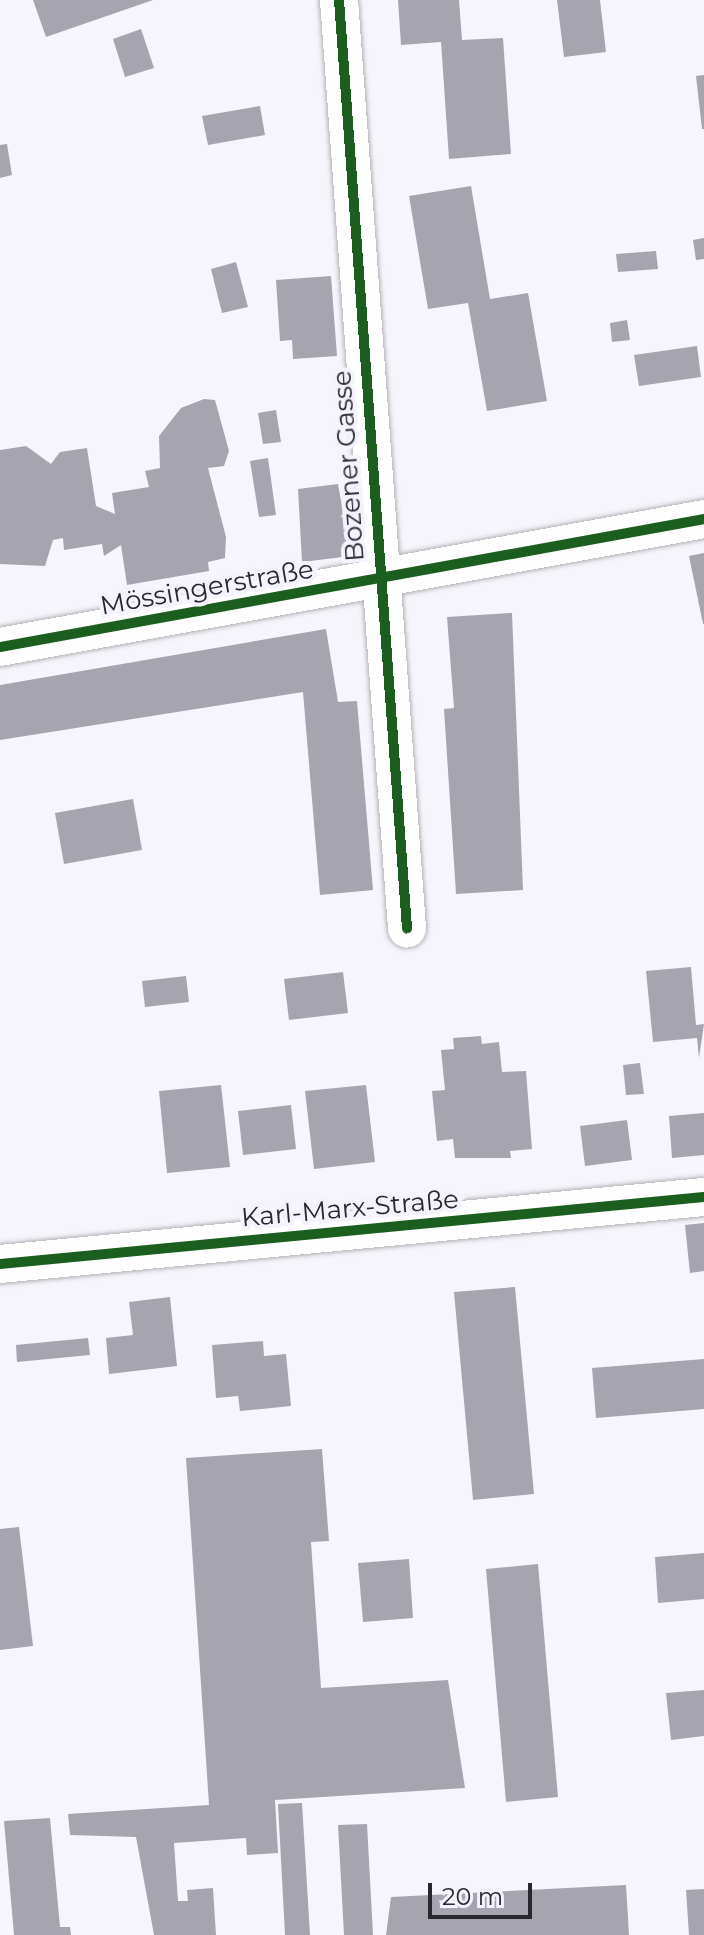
<!DOCTYPE html>
<html>
<head>
<meta charset="utf-8">
<style>
	body { margin:0 }
	#map { position:relative; width:704px; height:1935px; overflow:hidden; background:#f6f5fb; font-family:Montserrat,sans-serif }
	div>[style] { position:absolute }
	.building>* { inset:0; background:#a6a5af }
	.roads { filter:drop-shadow(0 0 2px #b2b2b7) drop-shadow(0 0 2px #b2b2b7) }
	.minor>* { height:38px; margin:-19px; padding:0 19px; transform-origin:19px; border-radius:19px; background:#fefefe }
	.cycleway>* { height:10px; margin:-5px; padding:0 5px; transform-origin:5px; border-radius:5px; background:#1b5e20 }
	span { translate:-50% -50%; white-space:nowrap; text-align:center; line-height:1.15; -webkit-text-stroke:8px #f4f3fd; paint-order:stroke }
	.street-label { font-size:26px; color:#28272d }
	.scale { position:absolute; left:428px; top:1883px; width:104px; height:36px; box-sizing:border-box; border:4px solid #28272d; border-top:0; padding-left:10px; font-size:24px; line-height:28px; white-space:nowrap; color:#28272d; -webkit-text-stroke:6px #f4f3fd; paint-order:stroke }
</style>
</head>
<body>
<div id="map">
	<div class="building">
		<i style="clip-path:polygon(33px 0,153px 0,46px 37px)"></i>
		<i style="clip-path:polygon(398px 0,459px 0,462px 40px,503px 38px,511px 154px,449px 159px,441px 42px,401px 45px)"></i>
		<i style="clip-path:polygon(557px 0,600px 0,606px 52px,564px 57px)"></i>
		<i style="clip-path:polygon(141px 29px,154px 68px,125px 77px,113px 39px)"></i>
		<i style="clip-path:polygon(704px 75px,704px 129px,702px 129px,696px 76px)"></i>
		<i style="clip-path:polygon(260px 106px,265px 135px,208px 145px,202px 116px)"></i>
		<i style="clip-path:polygon(7px 144px,12px 175px,0 178px,0 145px)"></i>
		<i style="clip-path:polygon(471px 186px,490px 299px,528px 293px,547px 401px,487px 411px,468px 303px,428px 309px,409px 196px)"></i>
		<i style="clip-path:polygon(704px 238px,704px 259px,696px 260px,693px 240px)"></i>
		<i style="clip-path:polygon(656px 251px,658px 269px,618px 272px,616px 254px)"></i>
		<i style="clip-path:polygon(236px 262px,248px 307px,222px 313px,211px 269px)"></i>
		<i style="clip-path:polygon(331px 276px,337px 356px,293px 359px,292px 340px,280px 341px,276px 280px)"></i>
		<i style="clip-path:polygon(627px 320px,630px 340px,612px 342px,610px 323px)"></i>
		<i style="clip-path:polygon(697px 346px,701px 377px,639px 386px,634px 355px)"></i>
		<i style="clip-path:polygon(204px 399px,215px 400px,229px 451px,224px 466px,208px 468px,226px 537px,225px 558px,208px 562px,209px 571px,127px 585px,121px 545px,104px 556px,102px 544px,64px 550px,63px 538px,53px 540px,45px 566px,0 564px,0 450px,26px 446px,51px 464px,60px 452px,87px 448px,96px 506px,115px 514px,112px 493px,149px 487px,145px 471px,160px 468px,159px 436px,181px 408px)"></i>
		<i style="clip-path:polygon(276px 410px,281px 442px,263px 444px,258px 413px)"></i>
		<i style="clip-path:polygon(268px 458px,276px 515px,259px 517px,250px 461px)"></i>
		<i style="clip-path:polygon(338px 484px,351px 556px,302px 562px,298px 489px)"></i>
		<i style="clip-path:polygon(704px 553px,704px 624px,703px 624px,689px 556px)"></i>
		<i style="clip-path:polygon(512px 613px,523px 890px,456px 894px,444px 709px,454px 708px,447px 617px)"></i>
		<i style="clip-path:polygon(326px 629px,338px 702px,357px 701px,373px 890px,320px 895px,303px 692px,0 740px,0 685px)"></i>
		<i style="clip-path:polygon(133px 799px,142px 850px,64px 864px,55px 813px)"></i>
		<i style="clip-path:polygon(691px 967px,696px 1025px,704px 1024px,699px 1058px,697px 1038px,653px 1042px,646px 971px)"></i>
		<i style="clip-path:polygon(343px 972px,348px 1013px,289px 1020px,284px 979px)"></i>
		<i style="clip-path:polygon(186px 976px,189px 1002px,145px 1007px,142px 981px)"></i>
		<i style="clip-path:polygon(481px 1036px,482px 1044px,499px 1042px,502px 1072px,526px 1071px,532px 1149px,510px 1151px,511px 1158px,455px 1158px,453px 1139px,437px 1141px,432px 1091px,445px 1090px,441px 1050px,454px 1049px,453px 1038px)"></i>
		<i style="clip-path:polygon(640px 1063px,644px 1094px,626px 1095px,623px 1065px)"></i>
		<i style="clip-path:polygon(221px 1085px,230px 1167px,167px 1173px,159px 1091px)"></i>
		<i style="clip-path:polygon(366px 1085px,375px 1162px,314px 1169px,305px 1091px)"></i>
		<i style="clip-path:polygon(291px 1105px,296px 1149px,243px 1155px,238px 1111px)"></i>
		<i style="clip-path:polygon(704px 1113px,704px 1155px,672px 1158px,669px 1116px)"></i>
		<i style="clip-path:polygon(627px 1120px,632px 1160px,585px 1166px,580px 1126px)"></i>
		<i style="clip-path:polygon(704px 1223px,704px 1271px,690px 1273px,685px 1225px)"></i>
		<i style="clip-path:polygon(515px 1287px,534px 1494px,473px 1500px,454px 1292px)"></i>
		<i style="clip-path:polygon(170px 1297px,177px 1366px,109px 1374px,106px 1338px,133px 1335px,129px 1302px)"></i>
		<i style="clip-path:polygon(88px 1338px,90px 1355px,17px 1362px,16px 1345px)"></i>
		<i style="clip-path:polygon(263px 1341px,264px 1356px,286px 1354px,291px 1406px,240px 1411px,238px 1396px,216px 1398px,212px 1345px)"></i>
		<i style="clip-path:polygon(704px 1359px,704px 1409px,596px 1418px,592px 1368px)"></i>
		<i style="clip-path:polygon(322px 1449px,329px 1541px,311px 1542px,321px 1688px,448px 1680px,465px 1788px,275px 1800px,278px 1853px,247px 1855px,246px 1838px,174px 1843px,178px 1901px,188px 1901px,187px 1890px,213px 1888px,216px 1935px,154px 1935px,136px 1837px,70px 1835px,68px 1814px,209px 1805px,186px 1458px)"></i>
		<i style="clip-path:polygon(19px 1527px,33px 1646px,0 1650px,0 1529px)"></i>
		<i style="clip-path:polygon(704px 1553px,704px 1599px,658px 1603px,655px 1557px)"></i>
		<i style="clip-path:polygon(409px 1559px,413px 1618px,363px 1622px,358px 1563px)"></i>
		<i style="clip-path:polygon(538px 1564px,558px 1797px,506px 1802px,486px 1569px)"></i>
		<i style="clip-path:polygon(704px 1690px,704px 1736px,671px 1740px,666px 1693px)"></i>
		<i style="clip-path:polygon(302px 1803px,310px 1935px,285px 1935px,278px 1804px)"></i>
		<i style="clip-path:polygon(50px 1818px,60px 1927px,70px 1927px,71px 1935px,14px 1935px,4px 1821px)"></i>
		<i style="clip-path:polygon(367px 1824px,373px 1935px,344px 1935px,338px 1825px)"></i>
		<i style="clip-path:polygon(626px 1885px,629px 1935px,386px 1935px,391px 1897px)"></i>
		<i style="clip-path:polygon(704px 1889px,704px 1935px,689px 1935px,686px 1890px)"></i>
	</div>
	<div class="roads">
		<div class="minor">
			<i style="left:339px;top:0;width:931px;rotate:85.81deg"></i>
			<i style="left:0;top:647px;width:716px;rotate:-10.3deg"></i>
			<i style="left:0;top:1264px;width:707px;rotate:-5.44deg"></i>
		</div>
	</div>
	<div class="cycleway">
		<i style="left:339px;top:0;width:931px;rotate:85.81deg"></i>
		<i style="left:0;top:647px;width:716px;rotate:-10.3deg"></i>
		<i style="left:0;top:1264px;width:707px;rotate:-5.44deg"></i>
	</div>
	<div class="street-label">
		<span style="left:349px;top:466px;rotate:-94deg">Bozener Gasse</span>
		<span style="left:207px;top:588px;rotate:-10deg">Mössingerstraße</span>
		<span style="left:350px;top:1209px;rotate:-5deg">Karl-Marx-Straße</span>
	</div>
	<div class="scale">20 m</div>
</div>
</body>
</html>
